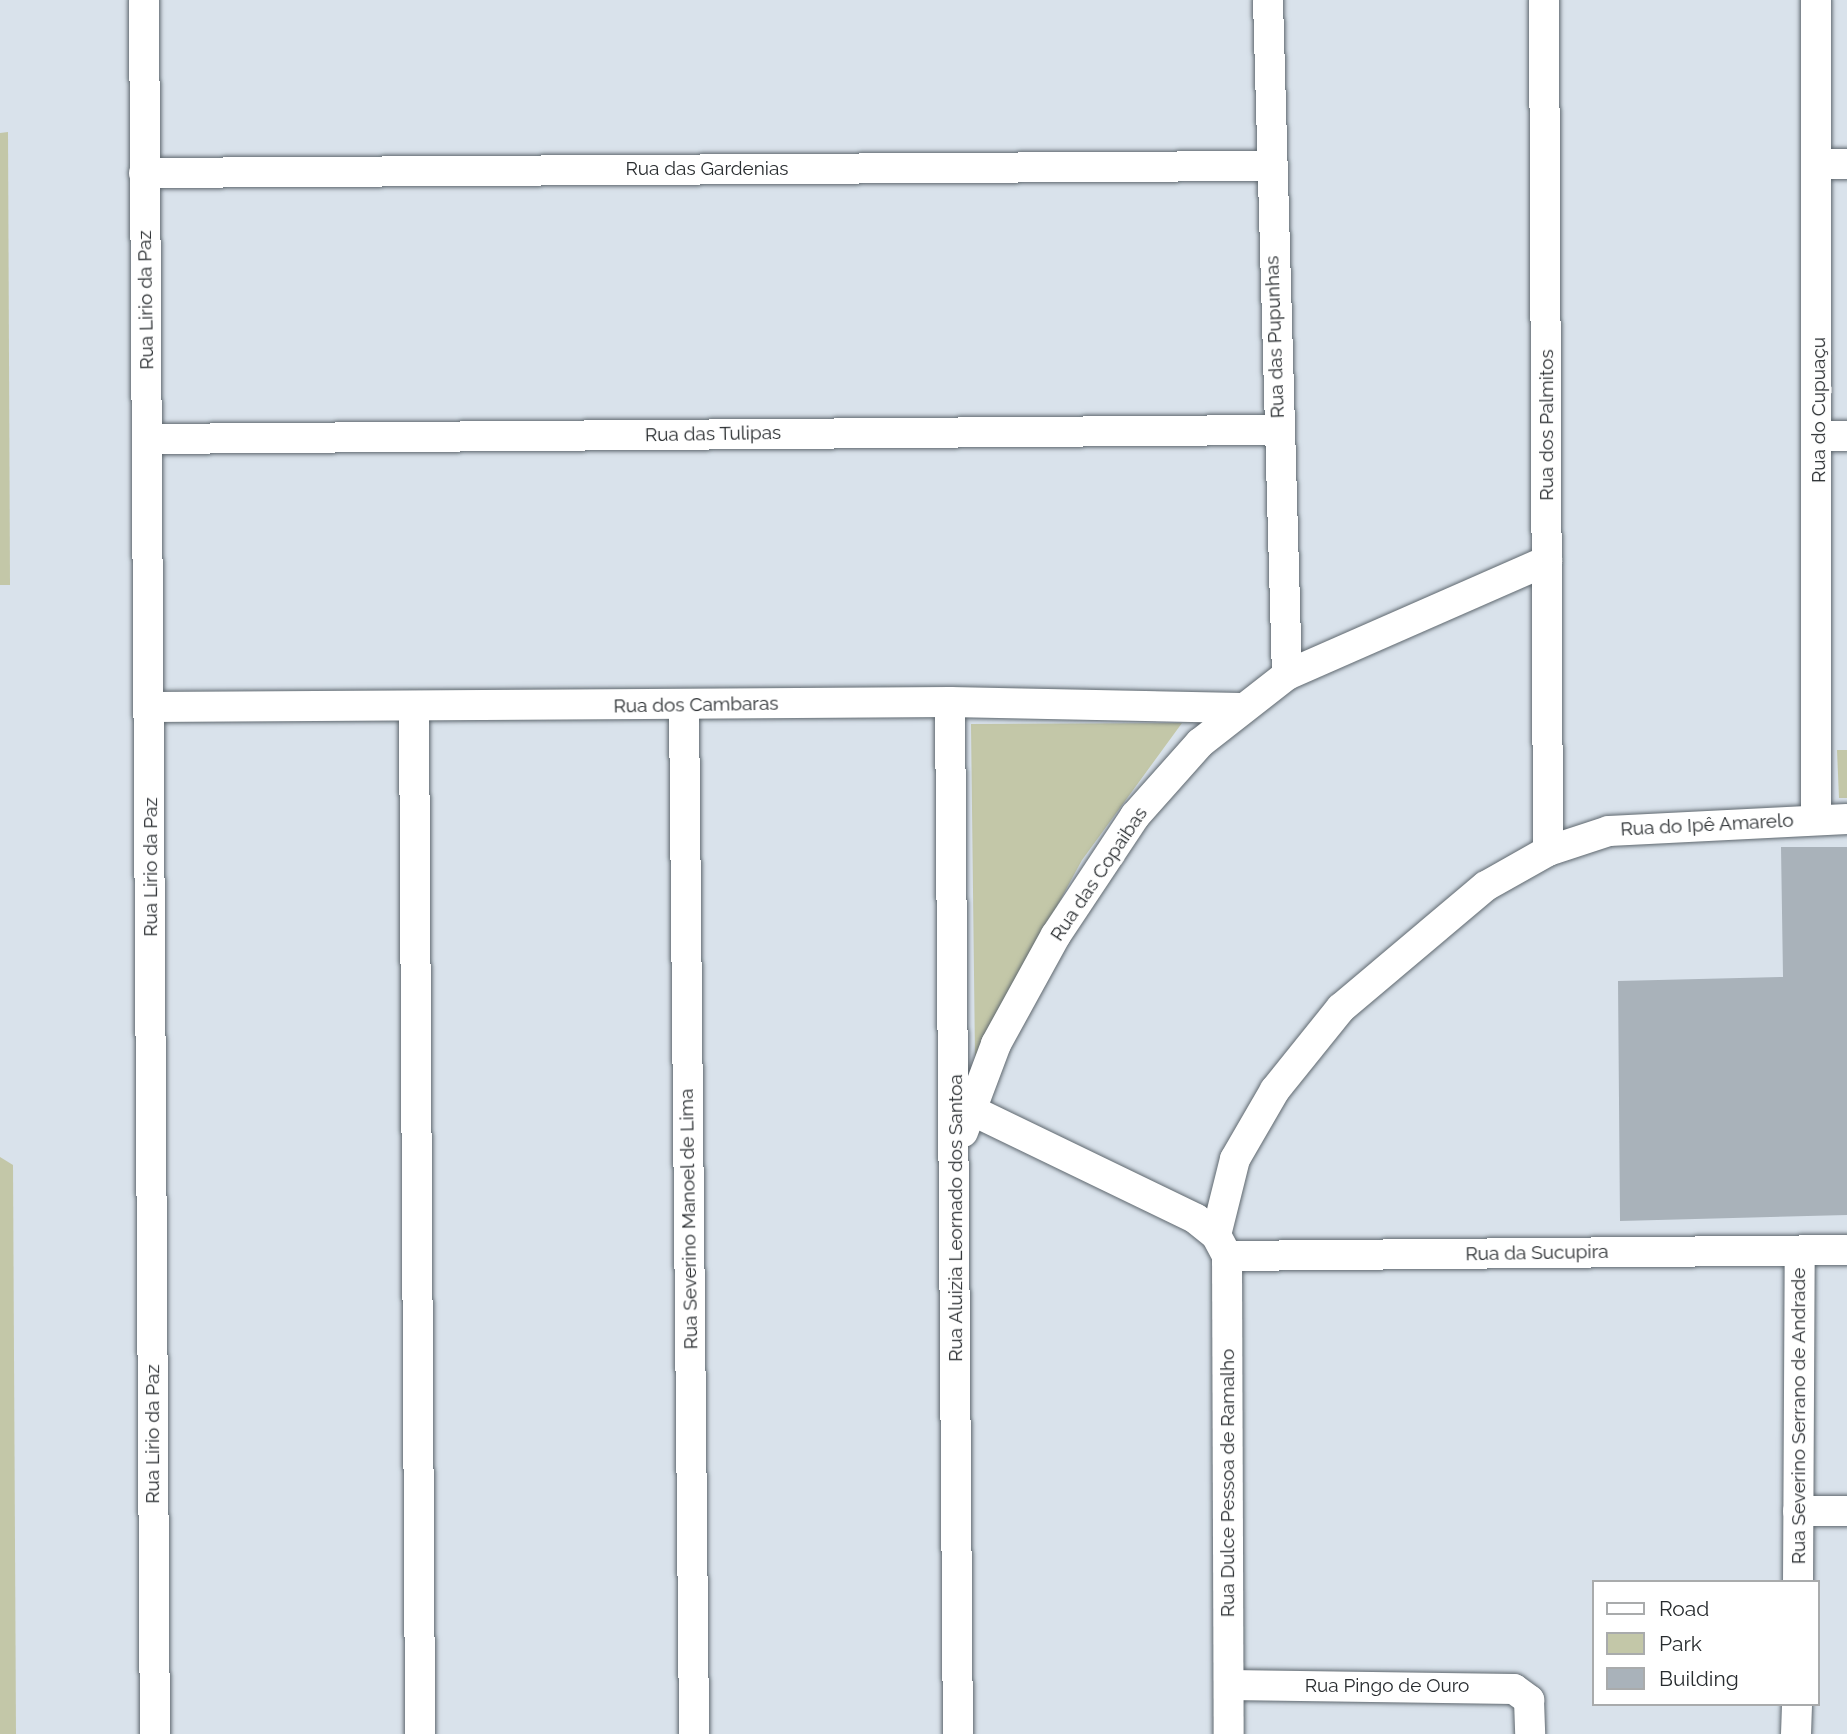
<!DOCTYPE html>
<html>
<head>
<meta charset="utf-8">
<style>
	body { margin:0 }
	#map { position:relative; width:1847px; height:1734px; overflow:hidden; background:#d9e2eb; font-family:Raleway,sans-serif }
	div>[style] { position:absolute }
	.green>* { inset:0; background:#c3c7a8 }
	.building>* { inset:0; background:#a9b2ba }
	.roads { filter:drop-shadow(0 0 2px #5e676e) drop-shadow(0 0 2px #5e676e) }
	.minor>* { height:30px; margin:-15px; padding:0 15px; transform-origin:15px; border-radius:15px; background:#fff }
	span { translate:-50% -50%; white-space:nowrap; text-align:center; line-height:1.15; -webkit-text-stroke:5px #fff; paint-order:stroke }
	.street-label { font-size:19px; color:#282c2f }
	.legend { position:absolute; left:1592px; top:1580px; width:228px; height:126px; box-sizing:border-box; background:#fff; border:2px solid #a9abac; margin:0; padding:9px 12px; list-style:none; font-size:21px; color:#282c2f }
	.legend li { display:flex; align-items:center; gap:14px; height:35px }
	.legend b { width:35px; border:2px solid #a9abac }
</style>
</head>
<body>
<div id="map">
	<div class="green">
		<i style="clip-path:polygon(8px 132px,10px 585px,0 585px,0 133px)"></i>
		<i style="clip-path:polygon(1182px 723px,1082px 860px,975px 1057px,971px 724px)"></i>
		<i style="clip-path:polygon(1837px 750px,1847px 750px,1847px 798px,1839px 798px)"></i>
		<i style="clip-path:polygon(0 1157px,13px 1165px,16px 1734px,0 1734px)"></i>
	</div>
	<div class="building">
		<i style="clip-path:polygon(1781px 847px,1847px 847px,1847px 1215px,1620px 1221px,1618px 981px,1783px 977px)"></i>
	</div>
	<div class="roads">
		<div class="minor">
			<i style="left:144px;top:0;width:1734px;rotate:89.64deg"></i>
			<i style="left:1268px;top:0;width:675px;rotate:88.39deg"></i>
			<i style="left:1544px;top:0;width:851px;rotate:89.73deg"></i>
			<i style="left:1816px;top:164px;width:31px"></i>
			<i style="left:144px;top:173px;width:1126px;rotate:-0.36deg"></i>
			<i style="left:1820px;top:436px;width:27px"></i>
			<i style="left:149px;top:439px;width:1128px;rotate:-0.46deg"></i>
			<i style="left:950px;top:702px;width:1032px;rotate:89.56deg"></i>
			<i style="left:684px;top:705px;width:1029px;rotate:89.44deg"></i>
			<i style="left:151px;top:707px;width:799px;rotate:-0.36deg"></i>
			<i style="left:950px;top:702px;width:291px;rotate:1.2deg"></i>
			<i style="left:414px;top:709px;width:1025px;rotate:89.66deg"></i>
			<i style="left:1816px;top:819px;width:819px;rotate:-90deg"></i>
			<i style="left:971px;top:1110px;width:250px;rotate:25.8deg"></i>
			<i style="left:1196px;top:1219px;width:26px;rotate:39deg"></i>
			<i style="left:1216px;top:1235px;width:24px;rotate:62deg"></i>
			<i style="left:1227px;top:1256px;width:478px;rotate:89.8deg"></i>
			<i style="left:963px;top:1132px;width:94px;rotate:-69.4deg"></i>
			<i style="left:996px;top:1044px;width:124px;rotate:-61.2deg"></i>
			<i style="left:1056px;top:935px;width:143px;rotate:-56.4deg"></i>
			<i style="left:1135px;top:816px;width:98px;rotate:-48.3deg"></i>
			<i style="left:1200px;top:743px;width:110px;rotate:-38deg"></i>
			<i style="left:1287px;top:675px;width:284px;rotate:-23.7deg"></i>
			<i style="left:1216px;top:1235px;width:78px;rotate:-76deg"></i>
			<i style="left:1235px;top:1159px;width:80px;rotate:-59.9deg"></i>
			<i style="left:1275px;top:1090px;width:105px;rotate:-51.2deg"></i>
			<i style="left:1341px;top:1008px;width:189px;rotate:-40.1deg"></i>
			<i style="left:1486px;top:886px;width:71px;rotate:-29.4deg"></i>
			<i style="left:1548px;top:851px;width:64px;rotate:-18.2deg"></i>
			<i style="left:1609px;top:831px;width:238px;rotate:-2.9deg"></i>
			<i style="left:1227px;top:1256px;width:620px;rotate:-0.55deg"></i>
			<i style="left:1798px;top:1511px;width:49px"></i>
			<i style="left:1798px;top:1582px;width:331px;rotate:-89.7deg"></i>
			<i style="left:1229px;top:1685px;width:285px;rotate:0.8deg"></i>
			<i style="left:1514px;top:1689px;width:19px;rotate:36deg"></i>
			<i style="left:1529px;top:1700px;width:34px;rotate:88deg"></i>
			<i style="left:1796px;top:1734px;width:30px;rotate:-88deg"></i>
		</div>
	</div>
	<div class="street-label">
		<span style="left:707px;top:169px">Rua das Gardenias</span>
		<span style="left:146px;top:300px;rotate:-91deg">Rua Lirio da Paz</span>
		<span style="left:1275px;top:337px;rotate:-92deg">Rua das Pupunhas</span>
		<span style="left:1819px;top:410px;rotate:-90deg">Rua do Cupuaçu</span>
		<span style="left:1547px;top:425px;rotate:-90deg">Rua dos Palmitos</span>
		<span style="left:713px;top:434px;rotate:-1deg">Rua das Tulipas</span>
		<span style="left:696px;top:705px;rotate:-1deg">Rua dos Cambaras</span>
		<span style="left:1707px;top:825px;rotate:-3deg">Rua do Ipê Amarelo</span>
		<span style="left:151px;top:867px;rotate:-90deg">Rua Lirio da Paz</span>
		<span style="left:1099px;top:874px;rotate:-56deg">Rua das Copaibas</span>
		<span style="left:956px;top:1218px;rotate:-90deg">Rua Aluizia Leornado dos Santoa</span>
		<span style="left:689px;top:1219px;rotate:-91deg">Rua Severino Manoel de Lima</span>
		<span style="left:1537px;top:1253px;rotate:-1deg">Rua da Sucupira</span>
		<span style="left:1799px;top:1416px;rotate:-90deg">Rua Severino Serrano de Andrade</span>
		<span style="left:153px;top:1434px;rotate:-90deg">Rua Lirio da Paz</span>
		<span style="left:1228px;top:1483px;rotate:-90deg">Rua Dulce Pessoa de Ramalho</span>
		<span style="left:1387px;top:1686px">Rua Pingo de Ouro</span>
	</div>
	<ul class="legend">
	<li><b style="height:9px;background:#fff"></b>Road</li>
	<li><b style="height:19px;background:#c3c7a8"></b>Park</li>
	<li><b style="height:19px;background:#a9b2ba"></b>Building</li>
	</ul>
</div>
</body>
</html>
